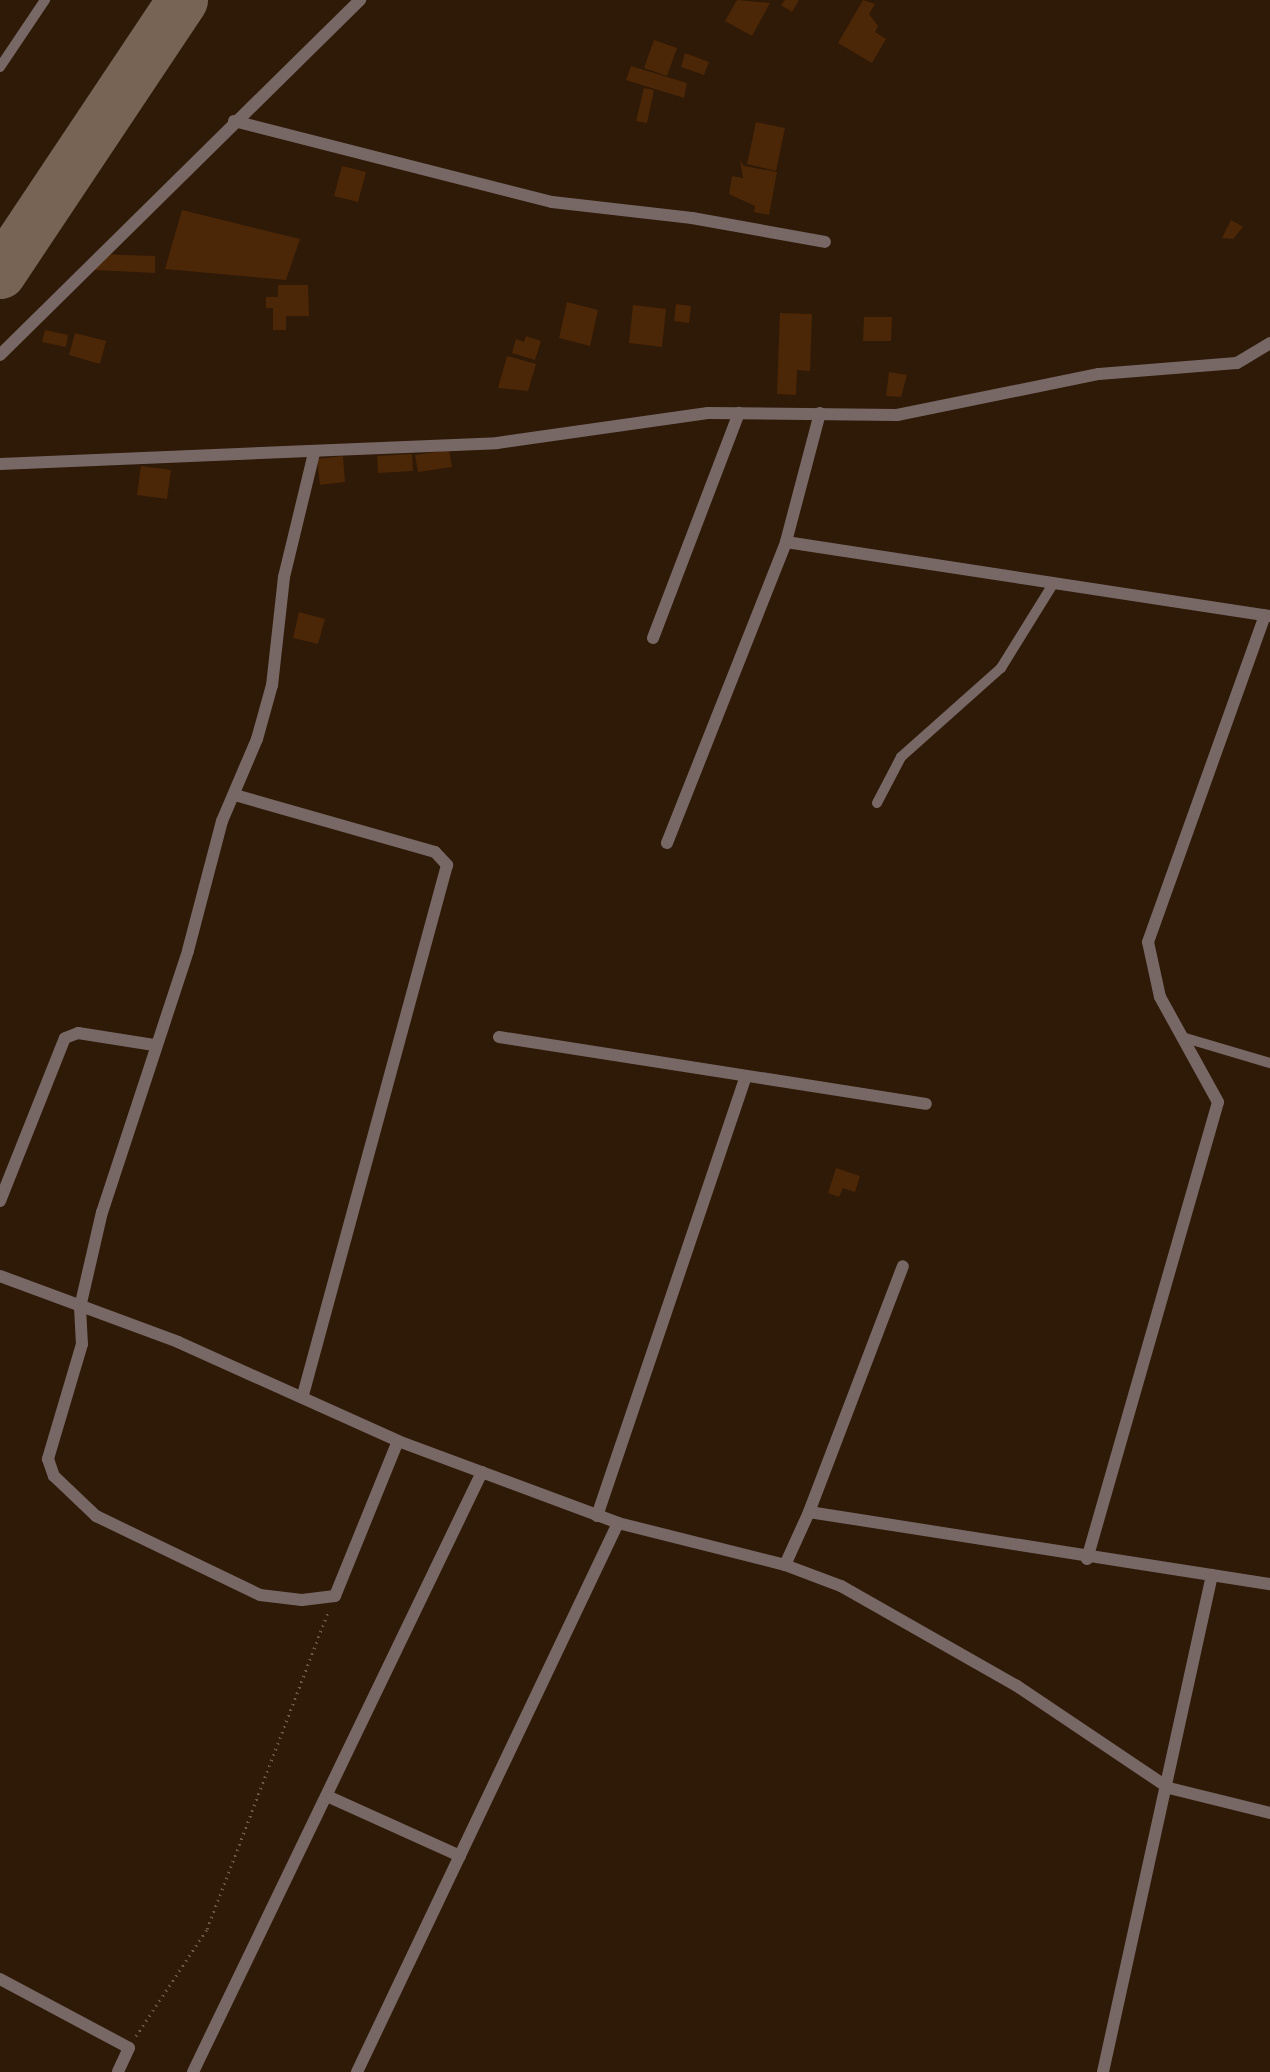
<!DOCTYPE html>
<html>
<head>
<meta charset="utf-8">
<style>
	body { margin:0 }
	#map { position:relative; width:1270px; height:2072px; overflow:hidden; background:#2f1907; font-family:"Source Sans 3",sans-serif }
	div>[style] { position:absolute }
	.taxiway>* { height:51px; margin:-25.5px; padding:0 25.5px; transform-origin:25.5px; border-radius:25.5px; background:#786455 }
	.building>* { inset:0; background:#4b2707 }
	.path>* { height:3px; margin-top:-1.5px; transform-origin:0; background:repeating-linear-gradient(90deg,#6d594a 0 1.5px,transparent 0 6px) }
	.lane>* { height:10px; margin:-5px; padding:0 5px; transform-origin:5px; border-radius:5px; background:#776866 }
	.street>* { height:12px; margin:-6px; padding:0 6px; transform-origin:6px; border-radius:6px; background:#776866 }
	span { translate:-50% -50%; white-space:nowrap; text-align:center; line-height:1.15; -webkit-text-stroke:6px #100702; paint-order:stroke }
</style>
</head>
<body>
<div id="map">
	<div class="taxiway">
		<i style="left:0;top:273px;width:328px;rotate:-56.3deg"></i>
	</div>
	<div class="building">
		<i style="clip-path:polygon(737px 0,770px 3px,752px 36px,725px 21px)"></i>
		<i style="clip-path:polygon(785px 0,799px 0,792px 12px,781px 5px)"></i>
		<i style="clip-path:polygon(863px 0,875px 4px,869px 14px,878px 26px,875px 32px,886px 39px,872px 63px,838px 43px)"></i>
		<i style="clip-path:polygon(654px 40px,677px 48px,667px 76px,644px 68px)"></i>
		<i style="clip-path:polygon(685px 53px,709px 62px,704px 75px,681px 67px)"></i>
		<i style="clip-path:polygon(631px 66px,687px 83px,684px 98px,626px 80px)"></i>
		<i style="clip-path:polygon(644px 88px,654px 90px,647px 123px,636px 121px)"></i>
		<i style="clip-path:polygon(756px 122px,785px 128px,776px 171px,747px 164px)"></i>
		<i style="clip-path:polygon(740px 160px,744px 166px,777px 172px,769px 215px,754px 212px,755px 206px,729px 194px,732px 176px,743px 178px)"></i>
		<i style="clip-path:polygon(342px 166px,366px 172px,358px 202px,334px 196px)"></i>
		<i style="clip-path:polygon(182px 210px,300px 239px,286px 280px,165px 269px)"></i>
		<i style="clip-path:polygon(1231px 220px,1243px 227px,1233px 239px,1222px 238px)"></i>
		<i style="clip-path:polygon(96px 254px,155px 256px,155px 273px,95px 270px)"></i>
		<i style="clip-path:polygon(278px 285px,308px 285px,309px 316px,286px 316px,286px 330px,273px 330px,273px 308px,266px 308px,266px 297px,278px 297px)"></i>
		<i style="clip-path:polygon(567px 302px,598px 310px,590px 346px,559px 338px)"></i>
		<i style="clip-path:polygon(676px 304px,691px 306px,689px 323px,674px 321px)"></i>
		<i style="clip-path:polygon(633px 305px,666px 309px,662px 347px,629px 343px)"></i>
		<i style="clip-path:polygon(780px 313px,812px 314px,810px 371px,797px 370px,796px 395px,777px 394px)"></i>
		<i style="clip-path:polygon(864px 317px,892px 317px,891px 341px,863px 341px)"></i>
		<i style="clip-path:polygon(45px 330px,68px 335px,66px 347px,42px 342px)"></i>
		<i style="clip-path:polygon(75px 333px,106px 341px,100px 364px,69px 355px)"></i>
		<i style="clip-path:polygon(526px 336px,541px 341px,535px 360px,512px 353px,516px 339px,524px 342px)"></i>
		<i style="clip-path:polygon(507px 356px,536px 364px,528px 391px,498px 388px)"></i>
		<i style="clip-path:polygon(889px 372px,907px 375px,901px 397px,886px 396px)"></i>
		<i style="clip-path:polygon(449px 450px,452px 467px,418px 472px,415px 455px)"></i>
		<i style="clip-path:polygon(412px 454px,413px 471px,378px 473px,377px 456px)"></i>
		<i style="clip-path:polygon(343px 456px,345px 482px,320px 485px,317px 459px)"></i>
		<i style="clip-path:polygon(141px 466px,171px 470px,167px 499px,137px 495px)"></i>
		<i style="clip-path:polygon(299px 612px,325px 619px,318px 644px,293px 638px)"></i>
		<i style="clip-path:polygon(836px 1168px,860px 1176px,855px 1192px,843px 1188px,839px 1197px,828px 1193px)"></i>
	</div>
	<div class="path">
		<i style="left:136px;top:2036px;width:128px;rotate:-56.4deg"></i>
		<i style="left:207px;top:1929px;width:339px;rotate:-69.1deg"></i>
	</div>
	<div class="lane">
		<i style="left:0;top:67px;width:81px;rotate:-56.1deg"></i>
		<i style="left:877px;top:803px;width:52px;rotate:-62.4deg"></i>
		<i style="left:901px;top:757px;width:134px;rotate:-41.7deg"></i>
		<i style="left:1001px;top:668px;width:99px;rotate:-58.2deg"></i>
		<i style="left:1182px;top:1037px;width:92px;rotate:16.5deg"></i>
	</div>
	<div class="street">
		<i style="left:234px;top:121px;width:328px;rotate:14.3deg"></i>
		<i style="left:552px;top:202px;width:141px;rotate:6.5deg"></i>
		<i style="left:692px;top:218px;width:135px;rotate:10.2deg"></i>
		<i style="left:0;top:355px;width:506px;rotate:-44.6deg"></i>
		<i style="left:820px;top:413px;width:133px;rotate:104.8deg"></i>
		<i style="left:786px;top:542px;width:490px;rotate:8.7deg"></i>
		<i style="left:314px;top:453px;width:128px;rotate:103.6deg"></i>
		<i style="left:284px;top:577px;width:109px;rotate:96.3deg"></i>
		<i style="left:272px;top:685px;width:56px;rotate:105.5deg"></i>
		<i style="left:257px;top:739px;width:89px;rotate:113.1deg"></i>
		<i style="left:222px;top:821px;width:134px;rotate:104.7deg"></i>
		<i style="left:188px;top:951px;width:275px;rotate:108.2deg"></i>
		<i style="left:102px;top:1212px;width:98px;rotate:103deg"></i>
		<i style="left:80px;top:1307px;width:37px;rotate:87deg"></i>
		<i style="left:82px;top:1344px;width:120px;rotate:106.5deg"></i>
		<i style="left:48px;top:1459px;width:18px;rotate:71deg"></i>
		<i style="left:54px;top:1476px;width:58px;rotate:43.6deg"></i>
		<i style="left:96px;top:1516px;width:182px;rotate:25.7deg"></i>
		<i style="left:260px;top:1595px;width:42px;rotate:6.8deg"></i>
		<i style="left:302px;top:1600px;width:33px;rotate:-7deg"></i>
		<i style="left:335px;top:1596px;width:167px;rotate:-67.9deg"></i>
		<i style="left:0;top:464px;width:497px;rotate:-2.4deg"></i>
		<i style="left:497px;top:443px;width:213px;rotate:-8.1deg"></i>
		<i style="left:708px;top:413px;width:189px;rotate:0.6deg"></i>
		<i style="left:897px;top:415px;width:206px;rotate:-11.5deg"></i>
		<i style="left:1099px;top:374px;width:138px;rotate:-4.6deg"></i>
		<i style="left:1237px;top:363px;width:39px;rotate:-31deg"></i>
		<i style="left:653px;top:638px;width:241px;rotate:-69.1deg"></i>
		<i style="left:235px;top:795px;width:208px;rotate:15.9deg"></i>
		<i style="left:435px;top:852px;width:18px;rotate:47deg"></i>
		<i style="left:447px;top:865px;width:549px;rotate:105.2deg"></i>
		<i style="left:667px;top:843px;width:324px;rotate:-68.4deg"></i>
		<i style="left:499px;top:1037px;width:432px;rotate:8.9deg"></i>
		<i style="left:0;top:1201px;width:175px;rotate:-68.3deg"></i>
		<i style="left:65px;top:1038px;width:14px;rotate:-21deg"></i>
		<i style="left:78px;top:1033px;width:77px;rotate:9deg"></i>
		<i style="left:0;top:1276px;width:190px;rotate:20.3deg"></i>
		<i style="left:178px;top:1342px;width:241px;rotate:24.2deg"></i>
		<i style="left:398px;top:1441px;width:235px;rotate:20.4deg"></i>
		<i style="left:618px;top:1523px;width:172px;rotate:14.1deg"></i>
		<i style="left:785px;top:1565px;width:60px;rotate:20.6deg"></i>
		<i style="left:841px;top:1586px;width:202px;rotate:29.6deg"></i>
		<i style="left:1017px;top:1686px;width:183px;rotate:33.9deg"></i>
		<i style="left:1169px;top:1788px;width:104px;rotate:13.9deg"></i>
		<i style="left:809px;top:1512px;width:263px;rotate:-69.1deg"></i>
		<i style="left:597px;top:1516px;width:464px;rotate:-71.3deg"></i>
		<i style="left:1087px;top:1559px;width:475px;rotate:-74deg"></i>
		<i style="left:1218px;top:1102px;width:120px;rotate:-118.9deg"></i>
		<i style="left:1160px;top:997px;width:56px;rotate:-102.3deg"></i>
		<i style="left:1148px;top:942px;width:347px;rotate:-70.3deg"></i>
		<i style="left:785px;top:1565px;width:58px;rotate:-65.6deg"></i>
		<i style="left:809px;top:1512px;width:467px;rotate:8.9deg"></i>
		<i style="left:327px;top:1796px;width:146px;rotate:24.3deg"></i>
		<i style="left:0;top:1979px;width:146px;rotate:28.1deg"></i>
		<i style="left:129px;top:2048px;width:26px;rotate:115deg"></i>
		<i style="left:193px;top:2072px;width:666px;rotate:-64.28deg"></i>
		<i style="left:357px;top:2072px;width:608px;rotate:-64.57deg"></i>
		<i style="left:1103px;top:2072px;width:509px;rotate:-77.63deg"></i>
	</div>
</div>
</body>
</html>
